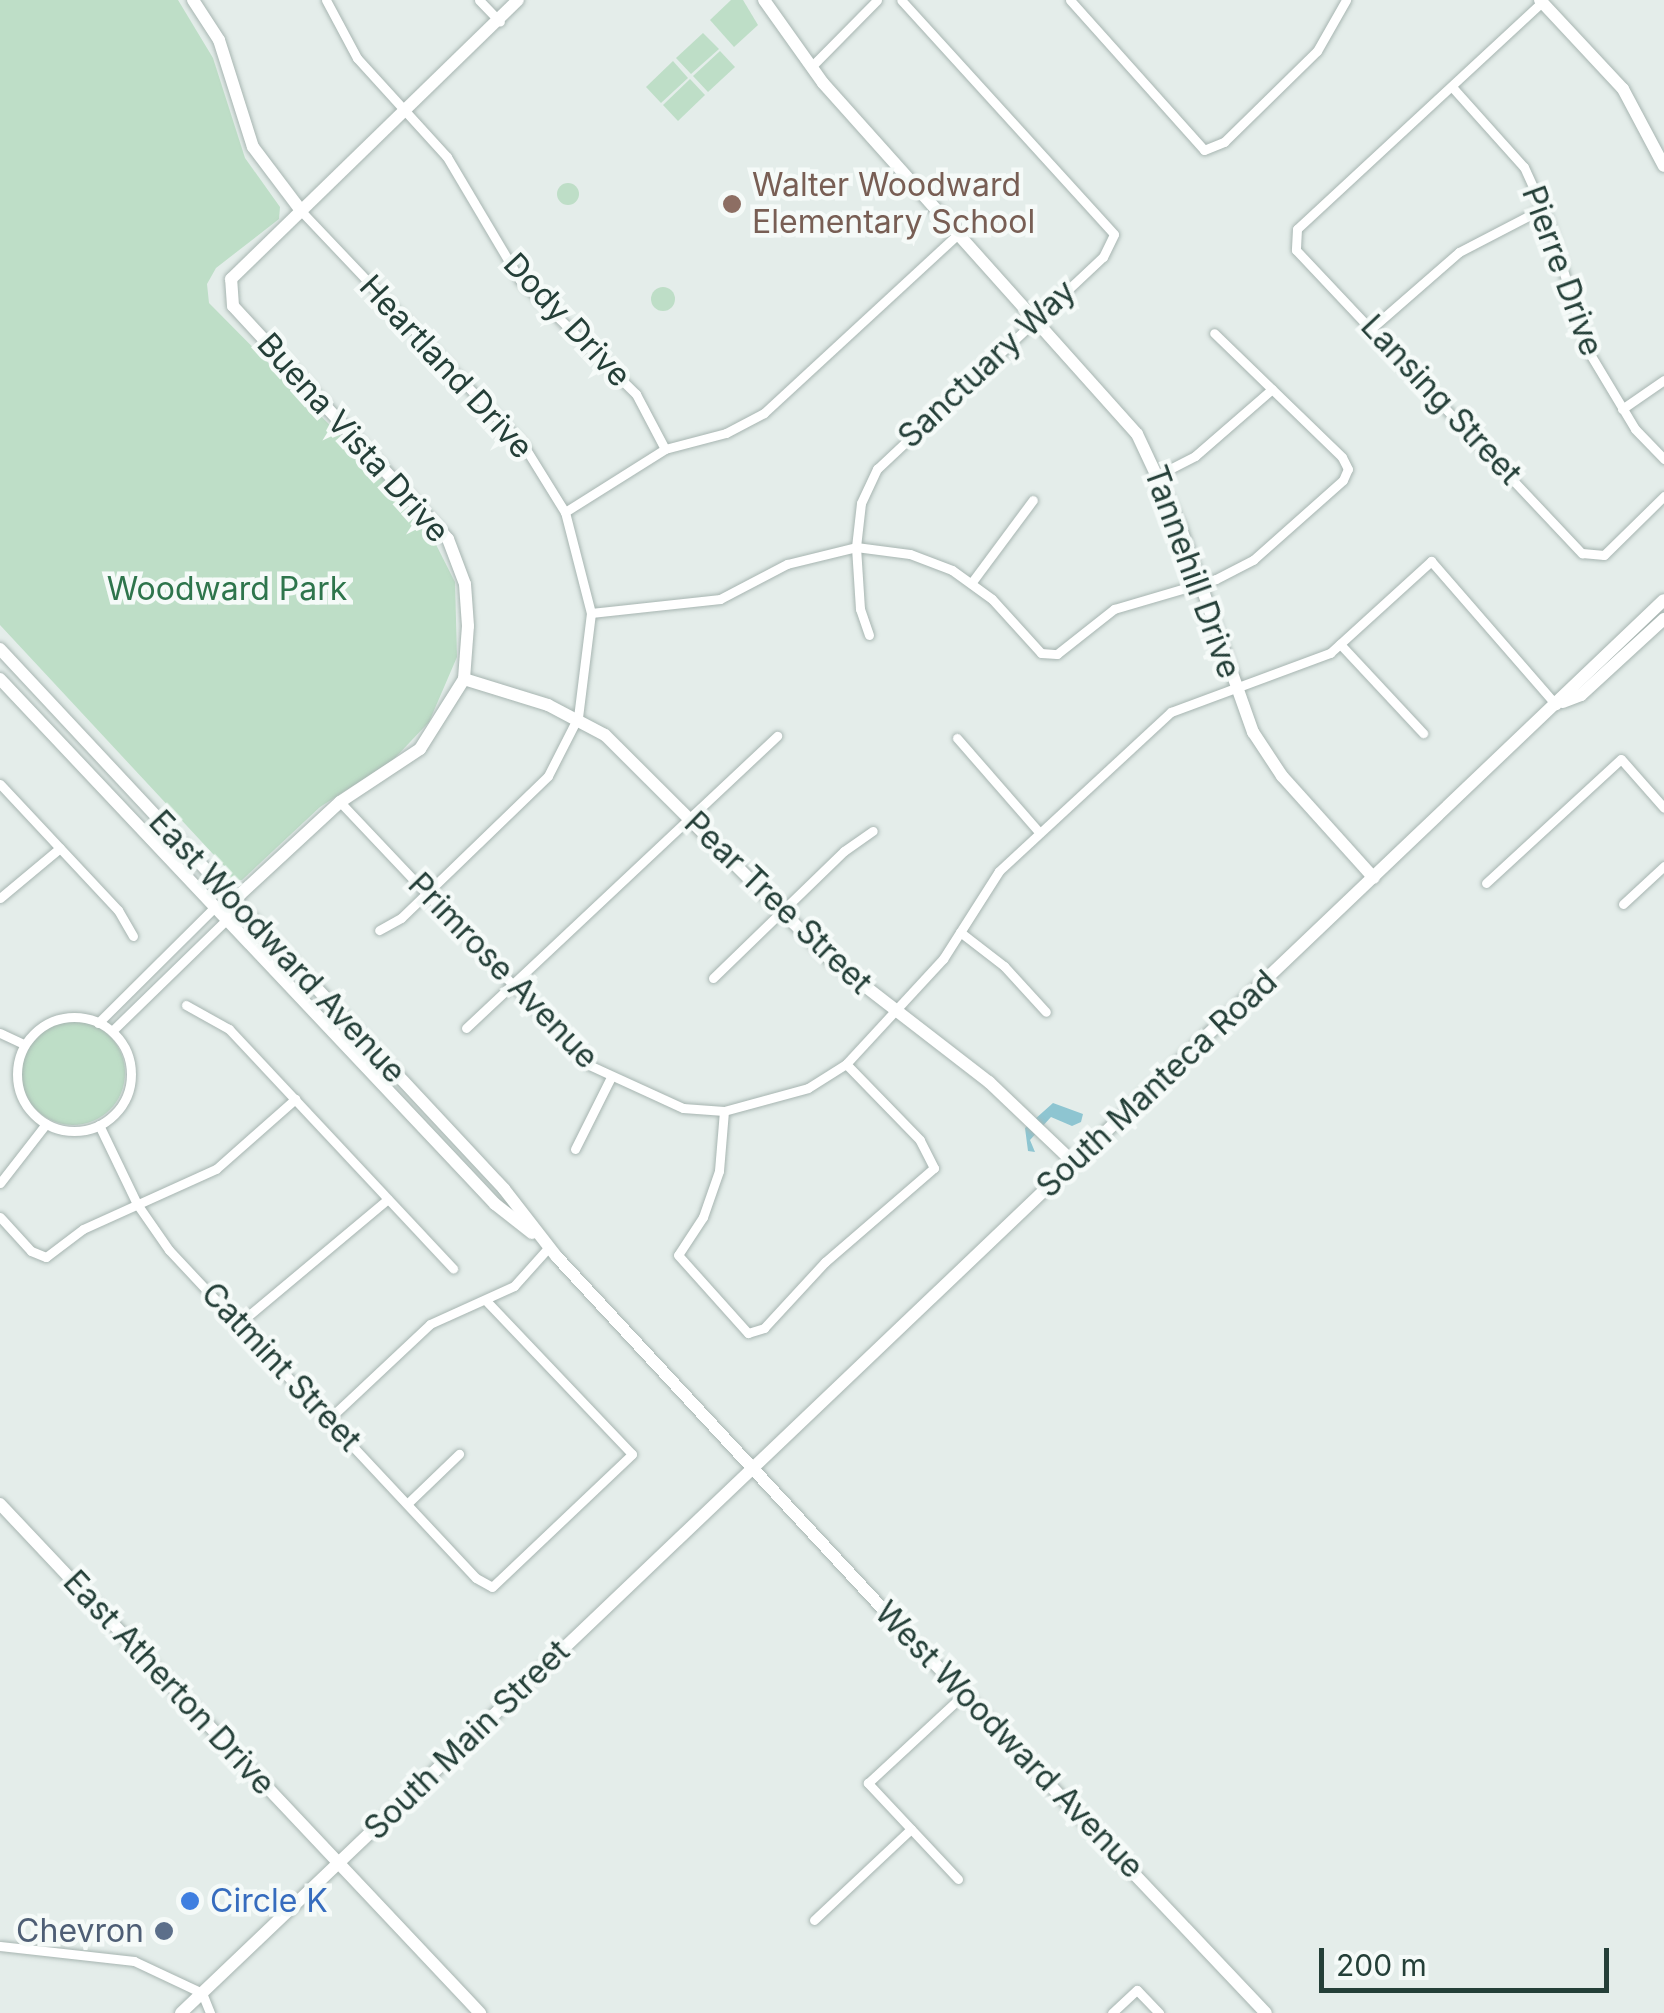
<!DOCTYPE html>
<html>
<head>
<meta charset="utf-8">
<style>
	body { margin:0 }
	#map { position:relative; width:1664px; height:2013px; overflow:hidden; background:#e4edea; font-family:Inter,sans-serif }
	div>[style] { position:absolute }
	.green>* { inset:0; background:#bedec7 }
	.round { border-radius:50% }
	.water>* { inset:0; background:#8ec5d1 }
	.roads { filter:drop-shadow(0 0 2px #a7b5b1) drop-shadow(0 0 2px #a7b5b1) }
	.street>* { height:9px; margin:-4.5px; padding:0 4.5px; transform-origin:4.5px; border-radius:4.5px; background:#fff }
	.street>.ring { margin:-4.5px; padding:0; box-sizing:content-box; background:none; border:9px solid #fff; border-radius:50% }
	.secondary>* { height:12px; margin:-6px; padding:0 6px; transform-origin:6px; border-radius:6px; background:#fff }
	.dots>* { width:28px; height:28px; translate:-50% -50%; box-sizing:border-box; border:5px solid #f5faf8; border-radius:50% }
	span { translate:-50% -50%; white-space:nowrap; text-align:center; line-height:1.15; -webkit-text-stroke:9px #f5faf8; paint-order:stroke }
	.education-label { font-size:32px; color:#785e54 }
	.left { translate:0 -50%; text-align:left }
	.street-label { font-size:32px; color:#243f38 }
	.park-label { font-size:32px; color:#2e754c }
	.shop-label { font-size:32px; color:#366cbe }
	.service-label { font-size:32px; color:#4e5e75 }
	.right { translate:-100% -50%; text-align:right }
	.scale { position:absolute; left:1319px; top:1948px; width:290px; height:45px; box-sizing:border-box; border:5px solid #243f38; border-top:0; padding-left:12px; font-size:30px; line-height:35px; white-space:nowrap; color:#243f38; -webkit-text-stroke:8px #f5faf8; paint-order:stroke }
</style>
</head>
<body>
<div id="map">
	<div class="green">
		<i style="clip-path:polygon(0 0,178px 0,213px 58px,245px 158px,280px 207px,279px 219px,216px 268px,207px 284px,209px 303px,423px 519px,455px 582px,457px 657px,429px 722px,393px 760px,320px 807px,242px 880px,229px 882px,227px 869px,0 625px)"></i>
		<i style="clip-path:polygon(731px 0,743px 0,758px 25px,734px 47px,710px 20px)"></i>
		<i style="clip-path:polygon(703px 33px,719px 49px,691px 74px,676px 58px)"></i>
		<i style="clip-path:polygon(720px 51px,735px 67px,708px 92px,693px 76px)"></i>
		<i style="clip-path:polygon(673px 61px,688px 78px,661px 103px,646px 87px)"></i>
		<i style="clip-path:polygon(690px 79px,705px 95px,678px 121px,663px 105px)"></i>
		<i class="round" style="left:557px;top:183px;width:22px;height:22px"></i>
		<i class="round" style="left:651px;top:287px;width:24px;height:24px"></i>
		<i class="round" style="left:21px;top:1021px;width:104px;height:104px"></i>
	</div>
	<div class="water">
		<i style="clip-path:polygon(1053px 1103px,1083px 1114px,1081px 1122px,1072px 1126px,1051px 1117px,1030px 1140px,1035px 1152px,1028px 1151px,1025px 1128px)"></i>
	</div>
	<div class="roads">
		<div class="street">
			<i style="left:326px;top:0;width:66px;rotate:61.9deg"></i>
			<i style="left:357px;top:58px;width:134px;rotate:47.7deg"></i>
			<i style="left:447px;top:157px;width:143px;rotate:59.3deg"></i>
			<i style="left:520px;top:280px;width:163px;rotate:44.5deg"></i>
			<i style="left:636px;top:394px;width:62px;rotate:62.2deg"></i>
			<i style="left:479px;top:0;width:30px;rotate:46deg"></i>
			<i style="left:1070px;top:0;width:201px;rotate:48.2deg"></i>
			<i style="left:1204px;top:150px;width:22px;rotate:-22deg"></i>
			<i style="left:1224px;top:142px;width:130px;rotate:-44.4deg"></i>
			<i style="left:1317px;top:51px;width:59px;rotate:-60.4deg"></i>
			<i style="left:1542px;top:2px;width:334px;rotate:137.2deg"></i>
			<i style="left:1297px;top:229px;width:21px;rotate:93deg"></i>
			<i style="left:1296px;top:250px;width:417px;rotate:46.7deg"></i>
			<i style="left:1582px;top:553px;width:22px;rotate:5deg"></i>
			<i style="left:1604px;top:555px;width:84px;rotate:-44.5deg"></i>
			<i style="left:811px;top:67px;width:94px;rotate:-45.4deg"></i>
			<i style="left:1453px;top:88px;width:106px;rotate:48.1deg"></i>
			<i style="left:1524px;top:167px;width:58px;rotate:65.6deg"></i>
			<i style="left:1548px;top:220px;width:135px;rotate:73.2deg"></i>
			<i style="left:1587px;top:349px;width:93px;rotate:59deg"></i>
			<i style="left:1635px;top:429px;width:42px;rotate:46deg"></i>
			<i style="left:302px;top:212px;width:323px;rotate:46.5deg"></i>
			<i style="left:524px;top:446px;width:78px;rotate:58.2deg"></i>
			<i style="left:565px;top:512px;width:104px;rotate:75.6deg"></i>
			<i style="left:591px;top:613px;width:105px;rotate:97.1deg"></i>
			<i style="left:578px;top:717px;width:66px;rotate:117deg"></i>
			<i style="left:548px;top:776px;width:204px;rotate:136deg"></i>
			<i style="left:401px;top:918px;width:25px;rotate:151deg"></i>
			<i style="left:1373px;top:327px;width:114px;rotate:-41.1deg"></i>
			<i style="left:1459px;top:252px;width:96px;rotate:-27.4deg"></i>
			<i style="left:1622px;top:409px;width:51px;rotate:-34.6deg"></i>
			<i style="left:1160px;top:474px;width:39px;rotate:-27deg"></i>
			<i style="left:1195px;top:456px;width:102px;rotate:-41deg"></i>
			<i style="left:565px;top:512px;width:118px;rotate:-32.2deg"></i>
			<i style="left:665px;top:449px;width:63px;rotate:-14.7deg"></i>
			<i style="left:726px;top:433px;width:43px;rotate:-27.8deg"></i>
			<i style="left:764px;top:413px;width:267px;rotate:-42.7deg"></i>
			<i style="left:972px;top:582px;width:102px;rotate:-53.4deg"></i>
			<i style="left:591px;top:613px;width:130px;rotate:-6.2deg"></i>
			<i style="left:720px;top:599px;width:76px;rotate:-27.6deg"></i>
			<i style="left:787px;top:564px;width:71px;rotate:-13.8deg"></i>
			<i style="left:856px;top:547px;width:54px;rotate:7.4deg"></i>
			<i style="left:910px;top:554px;width:45px;rotate:20.9deg"></i>
			<i style="left:952px;top:570px;width:49px;rotate:35.9deg"></i>
			<i style="left:992px;top:599px;width:73px;rotate:47.8deg"></i>
			<i style="left:1041px;top:653px;width:16px;rotate:4deg"></i>
			<i style="left:1057px;top:654px;width:73px;rotate:-38.3deg"></i>
			<i style="left:1114px;top:609px;width:106px;rotate:-16.4deg"></i>
			<i style="left:1216px;top:579px;width:42px;rotate:-27.2deg"></i>
			<i style="left:1253px;top:560px;width:120px;rotate:-41.6deg"></i>
			<i style="left:1343px;top:480px;width:12px;rotate:-66deg"></i>
			<i style="left:1348px;top:469px;width:13px;rotate:-117deg"></i>
			<i style="left:1342px;top:457px;width:178px;rotate:-135.9deg"></i>
			<i style="left:869px;top:635px;width:28px;rotate:-109deg"></i>
			<i style="left:860px;top:609px;width:62px;rotate:-93.7deg"></i>
			<i style="left:856px;top:547px;width:44px;rotate:-83.5deg"></i>
			<i style="left:861px;top:503px;width:38px;rotate:-65deg"></i>
			<i style="left:877px;top:469px;width:310px;rotate:-43.2deg"></i>
			<i style="left:1103px;top:257px;width:25px;rotate:-64deg"></i>
			<i style="left:1114px;top:234px;width:316px;rotate:-132.3deg"></i>
			<i style="left:1340px;top:644px;width:122px;rotate:47deg"></i>
			<i style="left:957px;top:738px;width:125px;rotate:48.9deg"></i>
			<i style="left:0;top:784px;width:173px;rotate:46.9deg"></i>
			<i style="left:118px;top:910px;width:30px;rotate:60deg"></i>
			<i style="left:340px;top:802px;width:362px;rotate:46.6deg"></i>
			<i style="left:589px;top:1065px;width:103px;rotate:24.6deg"></i>
			<i style="left:683px;top:1108px;width:41px;rotate:4.2deg"></i>
			<i style="left:724px;top:1111px;width:87px;rotate:-15.3deg"></i>
			<i style="left:808px;top:1088px;width:45px;rotate:-32.3deg"></i>
			<i style="left:846px;top:1064px;width:143px;rotate:-47.3deg"></i>
			<i style="left:943px;top:959px;width:104px;rotate:-57.5deg"></i>
			<i style="left:999px;top:871px;width:234px;rotate:-42.8deg"></i>
			<i style="left:1171px;top:712px;width:170px;rotate:-20.4deg"></i>
			<i style="left:1330px;top:653px;width:137px;rotate:-42.3deg"></i>
			<i style="left:1431px;top:561px;width:191px;rotate:49deg"></i>
			<i style="left:1486px;top:883px;width:183px;rotate:-42.6deg"></i>
			<i style="left:1621px;top:759px;width:65px;rotate:48.7deg"></i>
			<i style="left:0;top:898px;width:78px;rotate:-39.8deg"></i>
			<i style="left:1623px;top:904px;width:56px;rotate:-42.8deg"></i>
			<i style="left:960px;top:932px;width:56px;rotate:37.7deg"></i>
			<i style="left:1004px;top:966px;width:62px;rotate:47.6deg"></i>
			<i style="left:713px;top:978px;width:182px;rotate:-44.1deg"></i>
			<i style="left:844px;top:851px;width:35px;rotate:-35deg"></i>
			<i style="left:186px;top:1005px;width:49px;rotate:29.2deg"></i>
			<i style="left:229px;top:1029px;width:328px;rotate:46.9deg"></i>
			<i class="ring" style="left:17px;top:1017px;width:105px;height:105px"></i>
			<i style="left:98px;top:1023px;width:166px;rotate:-44.8deg"></i>
			<i style="left:216px;top:906px;width:18px;rotate:-16deg"></i>
			<i style="left:466px;top:1028px;width:427px;rotate:-43.2deg"></i>
			<i style="left:112px;top:1031px;width:162px;rotate:-44.2deg"></i>
			<i style="left:228px;top:918px;width:18px;rotate:-74deg"></i>
			<i style="left:0;top:1033px;width:26px;rotate:25deg"></i>
			<i style="left:724px;top:1111px;width:60px;rotate:94.8deg"></i>
			<i style="left:719px;top:1171px;width:49px;rotate:109.2deg"></i>
			<i style="left:703px;top:1217px;width:45px;rotate:123.3deg"></i>
			<i style="left:678px;top:1255px;width:105px;rotate:48.1deg"></i>
			<i style="left:748px;top:1333px;width:17px;rotate:-17deg"></i>
			<i style="left:764px;top:1328px;width:90px;rotate:-47.3deg"></i>
			<i style="left:825px;top:1262px;width:144px;rotate:-40.8deg"></i>
			<i style="left:934px;top:1168px;width:31px;rotate:-117deg"></i>
			<i style="left:920px;top:1140px;width:106px;rotate:-134.2deg"></i>
			<i style="left:99px;top:1125px;width:88px;rotate:64.3deg"></i>
			<i style="left:137px;top:1204px;width:56px;rotate:55.2deg"></i>
			<i style="left:169px;top:1250px;width:449px;rotate:46.9deg"></i>
			<i style="left:476px;top:1578px;width:18px;rotate:29deg"></i>
			<i style="left:492px;top:1587px;width:193px;rotate:-43.5deg"></i>
			<i style="left:632px;top:1454px;width:210px;rotate:-133.6deg"></i>
			<i style="left:575px;top:1149px;width:78px;rotate:-63.4deg"></i>
			<i style="left:0;top:1183px;width:75px;rotate:-52.1deg"></i>
			<i style="left:0;top:1217px;width:46px;rotate:47.6deg"></i>
			<i style="left:31px;top:1251px;width:16px;rotate:22deg"></i>
			<i style="left:46px;top:1257px;width:46px;rotate:-37.1deg"></i>
			<i style="left:83px;top:1229px;width:146px;rotate:-24.3deg"></i>
			<i style="left:216px;top:1169px;width:106px;rotate:-41.5deg"></i>
			<i style="left:242px;top:1321px;width:190px;rotate:-39.9deg"></i>
			<i style="left:330px;top:1418px;width:137px;rotate:-43.2deg"></i>
			<i style="left:430px;top:1324px;width:92px;rotate:-24.3deg"></i>
			<i style="left:514px;top:1286px;width:52px;rotate:-48.1deg"></i>
			<i style="left:408px;top:1503px;width:71px;rotate:-43.9deg"></i>
			<i style="left:958px;top:1879px;width:132px;rotate:-133.2deg"></i>
			<i style="left:868px;top:1783px;width:131px;rotate:-42.8deg"></i>
			<i style="left:814px;top:1920px;width:133px;rotate:-43.2deg"></i>
			<i style="left:0;top:1946px;width:135px;rotate:6.4deg"></i>
			<i style="left:134px;top:1961px;width:75px;rotate:25.2deg"></i>
			<i style="left:202px;top:1993px;width:22px;rotate:68deg"></i>
			<i style="left:1112px;top:2013px;width:34px;rotate:-43deg"></i>
			<i style="left:1137px;top:1990px;width:32px;rotate:46deg"></i>
		</div>
		<div class="secondary">
			<i style="left:193px;top:0;width:48px;rotate:57deg"></i>
			<i style="left:219px;top:40px;width:112px;rotate:72.4deg"></i>
			<i style="left:253px;top:147px;width:81px;rotate:53deg"></i>
			<i style="left:764px;top:0;width:102px;rotate:54.6deg"></i>
			<i style="left:823px;top:83px;width:471px;rotate:48.2deg"></i>
			<i style="left:1137px;top:434px;width:102px;rotate:64.9deg"></i>
			<i style="left:1180px;top:526px;width:219px;rotate:70.5deg"></i>
			<i style="left:1253px;top:732px;width:53px;rotate:56.6deg"></i>
			<i style="left:1282px;top:776px;width:137px;rotate:48deg"></i>
			<i style="left:1540px;top:0;width:122px;rotate:47deg"></i>
			<i style="left:1623px;top:89px;width:87px;rotate:62deg"></i>
			<i style="left:0;top:649px;width:739px;rotate:46.97deg"></i>
			<i style="left:504px;top:1189px;width:86px;rotate:52.1deg"></i>
			<i style="left:557px;top:1257px;width:514px;rotate:47.21deg"></i>
			<i style="left:0;top:679px;width:722px;rotate:46.68deg"></i>
			<i style="left:495px;top:1204px;width:47px;rotate:38.1deg"></i>
			<i style="left:464px;top:679px;width:88px;rotate:17.2deg"></i>
			<i style="left:548px;top:705px;width:64px;rotate:27.8deg"></i>
			<i style="left:605px;top:735px;width:319px;rotate:44.9deg"></i>
			<i style="left:831px;top:960px;width:200px;rotate:37.7deg"></i>
			<i style="left:989px;top:1082px;width:117px;rotate:43.6deg"></i>
			<i style="left:1563px;top:702px;width:19px;rotate:-21deg"></i>
			<i style="left:1581px;top:695px;width:113px;rotate:-42.5deg"></i>
			<i style="left:233px;top:901px;width:146px;rotate:-42.8deg"></i>
			<i style="left:340px;top:802px;width:96px;rotate:-33.5deg"></i>
			<i style="left:420px;top:749px;width:83px;rotate:-57.8deg"></i>
			<i style="left:464px;top:679px;width:53px;rotate:-85.7deg"></i>
			<i style="left:468px;top:626px;width:42px;rotate:-94.1deg"></i>
			<i style="left:465px;top:584px;width:48px;rotate:-110.7deg"></i>
			<i style="left:448px;top:539px;width:317px;rotate:-132.7deg"></i>
			<i style="left:233px;top:306px;width:27px;rotate:-94deg"></i>
			<i style="left:231px;top:279px;width:400px;rotate:-44.2deg"></i>
			<i style="left:0;top:1504px;width:700px;rotate:46.68deg"></i>
			<i style="left:919px;top:1647px;width:504px;rotate:46.53deg"></i>
			<i style="left:181px;top:2013px;width:2048px;rotate:-43.62deg"></i>
		</div>
	</div>
	<div class="dots">
		<i style="left:732px;top:204px;background:#8d6e63"></i>
		<i style="left:190px;top:1901px;background:#3f7fe0"></i>
		<i style="left:164px;top:1931px;background:#5c6f8a"></i>
	</div>
	<div class="education-label">
		<span class="left" style="left:752px;top:204px">Walter Woodward<br>Elementary School</span>
	</div>
	<div class="street-label">
		<span style="left:1562px;top:271px;rotate:70deg">Pierre Drive</span>
		<span style="left:567px;top:320px;rotate:47deg">Dody Drive</span>
		<span style="left:987px;top:364px;rotate:-43deg">Sanctuary Way</span>
		<span style="left:446px;top:367px;rotate:47deg">Heartland Drive</span>
		<span style="left:1441px;top:400px;rotate:47deg">Lansing Street</span>
		<span style="left:353px;top:438px;rotate:48deg">Buena Vista Drive</span>
		<span style="left:1192px;top:572px;rotate:70deg">Tannehill Drive</span>
		<span style="left:778px;top:903px;rotate:44deg">Pear Tree Street</span>
		<span style="left:277px;top:947px;rotate:47deg">East Woodward Avenue</span>
		<span style="left:503px;top:971px;rotate:46deg">Primrose Avenue</span>
		<span style="left:1157px;top:1084px;rotate:-43deg">South Manteca Road</span>
		<span style="left:281px;top:1367px;rotate:47deg">Catmint Street</span>
		<span style="left:169px;top:1683px;rotate:47deg">East Atherton Drive</span>
		<span style="left:467px;top:1740px;rotate:-44deg">South Main Street</span>
		<span style="left:1009px;top:1740px;rotate:46deg">West Woodward Avenue</span>
	</div>
	<div class="park-label">
		<span style="left:227px;top:589px">Woodward Park</span>
	</div>
	<div class="shop-label">
		<span class="left" style="left:210px;top:1901px">Circle K</span>
	</div>
	<div class="service-label">
		<span class="right" style="left:144px;top:1931px">Chevron</span>
	</div>
	<div class="scale">200 m</div>
</div>
</body>
</html>
